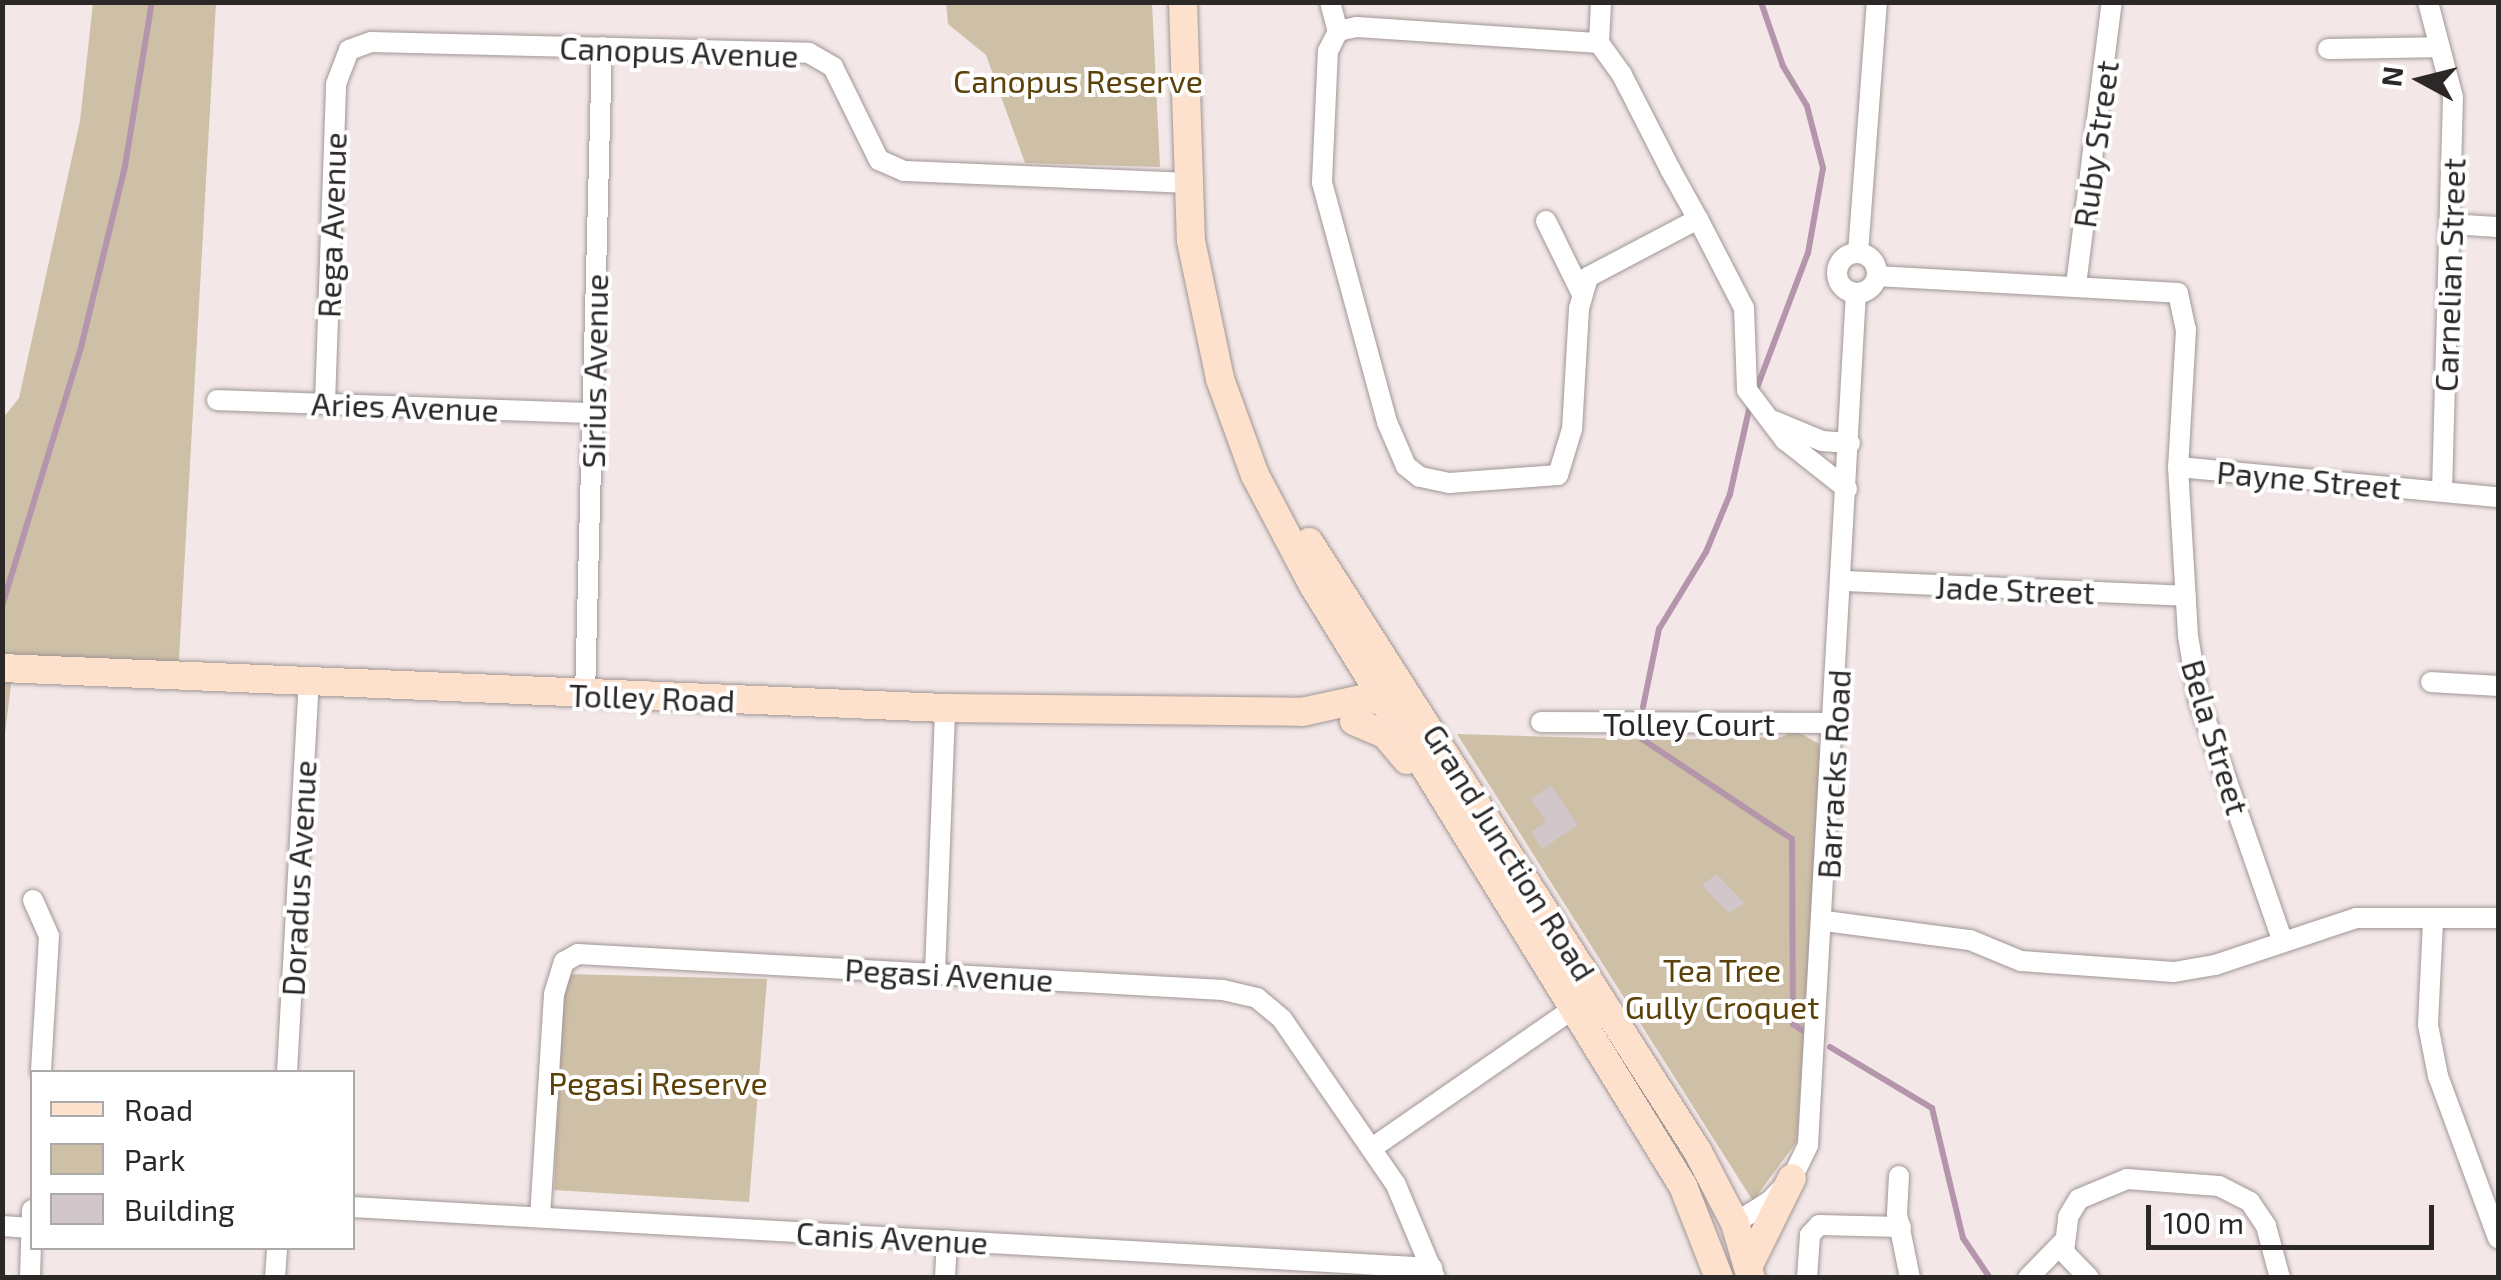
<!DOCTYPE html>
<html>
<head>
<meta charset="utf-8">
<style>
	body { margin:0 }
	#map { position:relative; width:2501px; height:1280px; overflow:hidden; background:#f3e8e7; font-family:"Exo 2",sans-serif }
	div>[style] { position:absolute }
	.green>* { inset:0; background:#cebfa7 }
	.stream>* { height:6px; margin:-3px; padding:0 3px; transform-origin:3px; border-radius:3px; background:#b495ac }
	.building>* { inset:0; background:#d1c6c9 }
	.roads { filter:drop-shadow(0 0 2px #a09695) drop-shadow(0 0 2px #a09695) }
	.minor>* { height:20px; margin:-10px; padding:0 10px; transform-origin:10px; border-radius:10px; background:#fff }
	.minor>.ring { margin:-10px; padding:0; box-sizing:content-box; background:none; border:20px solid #fff; border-radius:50% }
	.secondary>* { height:28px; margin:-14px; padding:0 14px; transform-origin:14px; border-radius:14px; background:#fee1cd }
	span { translate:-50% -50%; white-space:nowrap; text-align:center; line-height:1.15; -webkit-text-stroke:8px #fff; paint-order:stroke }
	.street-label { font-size:32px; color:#2c2828 }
	.park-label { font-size:32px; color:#5c4108 }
	.frame { position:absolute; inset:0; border:5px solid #2c2828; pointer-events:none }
	.legend { position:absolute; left:30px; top:1070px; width:325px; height:180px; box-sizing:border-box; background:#fff; border:2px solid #aba9a9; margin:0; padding:12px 18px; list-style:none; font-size:30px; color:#2c2828 }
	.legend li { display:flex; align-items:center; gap:20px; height:50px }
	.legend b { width:50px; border:2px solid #aba9a9 }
	.north { position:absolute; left:2371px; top:30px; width:100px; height:100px; -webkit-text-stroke:8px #fff; paint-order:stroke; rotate:277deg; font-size:28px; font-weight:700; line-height:40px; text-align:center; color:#2c2828 }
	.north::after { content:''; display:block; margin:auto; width:35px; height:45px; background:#2c2828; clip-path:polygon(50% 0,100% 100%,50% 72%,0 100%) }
	.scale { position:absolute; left:2146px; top:1205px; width:288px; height:45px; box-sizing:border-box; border:5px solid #2c2828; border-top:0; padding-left:12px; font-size:30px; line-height:35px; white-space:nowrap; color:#2c2828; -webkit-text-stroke:8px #fff; paint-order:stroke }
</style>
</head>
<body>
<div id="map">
	<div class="green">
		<i style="clip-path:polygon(93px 3px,216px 3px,178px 677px,13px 669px,3px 750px,3px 418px,19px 398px,80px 121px)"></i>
		<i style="clip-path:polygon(946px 3px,1152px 3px,1160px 167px,1025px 163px,986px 55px,948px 24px)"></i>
		<i style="clip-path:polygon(1795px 730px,1819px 744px,1822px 769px,1797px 1141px,1753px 1201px,1457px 734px,1660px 740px,1782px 737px)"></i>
		<i style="clip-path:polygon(564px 974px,767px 979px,749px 1202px,554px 1190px)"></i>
	</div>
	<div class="stream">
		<i style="left:1755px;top:393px;width:150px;rotate:-69.3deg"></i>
		<i style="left:1808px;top:253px;width:86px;rotate:-80deg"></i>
		<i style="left:1823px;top:168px;width:64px;rotate:-104.5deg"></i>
		<i style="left:1807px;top:106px;width:47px;rotate:-121deg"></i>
		<i style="left:1783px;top:66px;width:68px;rotate:-109deg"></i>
		<i style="left:2px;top:606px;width:271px;rotate:-73deg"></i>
		<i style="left:81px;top:347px;width:186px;rotate:-76.3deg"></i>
		<i style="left:125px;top:166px;width:166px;rotate:-80.7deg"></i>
		<i style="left:1643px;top:707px;width:80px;rotate:-78.4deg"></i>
		<i style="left:1659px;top:629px;width:90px;rotate:-58.6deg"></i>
		<i style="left:1706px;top:552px;width:63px;rotate:-67.5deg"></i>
		<i style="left:1730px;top:494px;width:91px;rotate:-77.3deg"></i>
		<i style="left:1642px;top:739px;width:180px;rotate:33.7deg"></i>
		<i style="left:1792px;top:839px;width:185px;rotate:89.7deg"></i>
		<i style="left:1793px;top:1024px;width:11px;rotate:34deg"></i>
		<i style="left:1830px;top:1047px;width:119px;rotate:30.9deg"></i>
		<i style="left:1932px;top:1108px;width:134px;rotate:76.6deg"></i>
		<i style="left:1963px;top:1238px;width:48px;rotate:56deg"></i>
	</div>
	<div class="building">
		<i style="clip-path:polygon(1551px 785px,1578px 825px,1542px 849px,1531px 832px,1546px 822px,1531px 799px)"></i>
		<i style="clip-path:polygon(1717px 874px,1744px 903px,1729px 913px,1702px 885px)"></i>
	</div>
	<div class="roads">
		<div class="minor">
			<i style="left:1330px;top:2px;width:30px;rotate:75deg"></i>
			<i style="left:2428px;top:2px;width:98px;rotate:75.3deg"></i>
			<i style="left:2453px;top:97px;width:394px;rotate:91.6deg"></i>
			<i style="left:1599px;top:43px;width:41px;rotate:-87.2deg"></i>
			<i style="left:2328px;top:49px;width:111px;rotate:-1deg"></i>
			<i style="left:1698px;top:219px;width:124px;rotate:152.2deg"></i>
			<i style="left:1588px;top:277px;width:33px;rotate:106deg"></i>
			<i style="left:1579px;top:309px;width:120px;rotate:93.3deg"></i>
			<i style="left:1572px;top:429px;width:48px;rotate:106.9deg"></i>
			<i style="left:1558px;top:475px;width:109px;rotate:175.8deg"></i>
			<i style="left:1449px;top:483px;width:30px;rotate:-168deg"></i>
			<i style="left:1420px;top:477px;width:18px;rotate:-142deg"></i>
			<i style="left:1406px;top:466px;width:48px;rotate:-113.4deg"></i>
			<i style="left:1387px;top:422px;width:249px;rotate:-105.2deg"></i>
			<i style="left:1322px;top:182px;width:131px;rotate:-87.4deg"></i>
			<i style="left:1328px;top:51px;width:22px;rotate:-63deg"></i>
			<i style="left:1338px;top:31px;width:19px;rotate:-12deg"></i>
			<i style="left:1357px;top:27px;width:243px;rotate:3.8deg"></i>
			<i style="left:1599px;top:43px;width:39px;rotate:54deg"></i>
			<i style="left:1622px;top:75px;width:106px;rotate:62.9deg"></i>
			<i style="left:1670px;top:169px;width:57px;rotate:60.8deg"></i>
			<i style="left:1698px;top:219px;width:100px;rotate:62.7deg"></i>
			<i style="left:1744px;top:308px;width:82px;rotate:87.9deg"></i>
			<i style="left:1747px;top:390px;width:63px;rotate:52.8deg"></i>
			<i style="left:1785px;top:440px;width:79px;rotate:38.3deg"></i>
			<i style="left:1546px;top:221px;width:79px;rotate:63.8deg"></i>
			<i style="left:2451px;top:224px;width:47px;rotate:3.7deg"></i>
			<i style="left:1858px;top:253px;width:252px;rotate:-85.7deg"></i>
			<i class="ring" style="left:1837px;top:253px;width:20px;height:20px"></i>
			<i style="left:1877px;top:276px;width:301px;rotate:3.2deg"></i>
			<i style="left:2178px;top:293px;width:38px;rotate:78deg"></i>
			<i style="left:2186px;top:330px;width:137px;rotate:93.3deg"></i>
			<i style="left:2178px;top:467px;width:321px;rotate:5.4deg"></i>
			<i style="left:2076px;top:285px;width:285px;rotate:-82.8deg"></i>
			<i style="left:217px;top:400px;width:376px;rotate:2deg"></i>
			<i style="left:325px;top:403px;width:319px;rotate:-88deg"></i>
			<i style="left:336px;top:84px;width:36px;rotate:-69deg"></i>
			<i style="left:349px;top:50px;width:23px;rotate:-20deg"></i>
			<i style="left:371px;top:42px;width:438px;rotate:1.4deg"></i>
			<i style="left:809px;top:53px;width:28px;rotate:30deg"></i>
			<i style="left:833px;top:67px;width:104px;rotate:63.7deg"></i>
			<i style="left:879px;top:160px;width:27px;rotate:24deg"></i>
			<i style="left:904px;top:171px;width:282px;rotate:2.4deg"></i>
			<i style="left:1774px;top:421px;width:52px;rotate:22.6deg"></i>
			<i style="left:1822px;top:441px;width:28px;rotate:4deg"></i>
			<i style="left:2178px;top:467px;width:169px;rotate:86.6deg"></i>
			<i style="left:2188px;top:636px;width:66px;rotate:80.4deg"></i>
			<i style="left:2199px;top:701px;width:253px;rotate:70.8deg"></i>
			<i style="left:1844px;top:581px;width:342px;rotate:2.5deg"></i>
			<i style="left:2431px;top:682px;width:67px;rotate:3.4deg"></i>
			<i style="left:585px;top:695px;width:648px;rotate:-88.5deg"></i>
			<i style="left:1541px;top:722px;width:295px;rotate:0.2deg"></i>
			<i style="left:33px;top:900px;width:39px;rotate:66deg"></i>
			<i style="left:49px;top:936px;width:136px;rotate:93.4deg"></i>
			<i style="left:1825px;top:921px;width:146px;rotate:7.5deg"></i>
			<i style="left:1970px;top:940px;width:55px;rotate:22.4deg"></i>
			<i style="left:2021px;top:961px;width:153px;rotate:4.1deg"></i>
			<i style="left:2174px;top:972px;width:42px;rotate:-9.7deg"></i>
			<i style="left:2215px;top:965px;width:149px;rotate:-18.4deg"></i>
			<i style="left:2356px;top:918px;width:142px"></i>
			<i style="left:2433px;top:922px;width:103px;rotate:92.8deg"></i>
			<i style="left:2428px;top:1025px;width:52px;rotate:78.9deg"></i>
			<i style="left:2438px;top:1076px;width:173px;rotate:69.7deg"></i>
			<i style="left:935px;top:973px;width:265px;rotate:-87.8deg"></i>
			<i style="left:287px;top:1072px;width:389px;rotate:-86.8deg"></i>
			<i style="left:1372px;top:1148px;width:246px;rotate:-34.7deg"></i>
			<i style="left:1899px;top:1176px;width:38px;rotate:93deg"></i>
			<i style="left:1897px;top:1214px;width:65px;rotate:78.5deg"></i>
			<i style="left:352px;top:1207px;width:1082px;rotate:3.23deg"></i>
			<i style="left:540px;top:1217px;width:223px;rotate:-86.4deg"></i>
			<i style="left:554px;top:994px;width:34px;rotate:-73deg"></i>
			<i style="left:564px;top:962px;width:16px;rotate:-30deg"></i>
			<i style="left:578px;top:954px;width:646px;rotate:3.19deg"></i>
			<i style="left:1223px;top:990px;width:35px;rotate:13deg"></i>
			<i style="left:1257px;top:998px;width:33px;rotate:40deg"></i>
			<i style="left:1282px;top:1019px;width:201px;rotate:55.5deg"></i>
			<i style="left:1396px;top:1185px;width:101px;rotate:67.2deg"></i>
			<i style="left:1735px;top:1223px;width:41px;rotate:-32.2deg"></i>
			<i style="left:1770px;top:1201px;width:32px;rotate:-46deg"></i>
			<i style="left:1792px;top:1178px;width:37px;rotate:-64deg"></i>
			<i style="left:1808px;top:1145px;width:853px;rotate:-86.78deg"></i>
			<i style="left:2px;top:1226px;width:29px;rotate:4deg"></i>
			<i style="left:30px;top:1278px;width:68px;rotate:-88.3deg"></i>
			<i style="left:275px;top:1278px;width:30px;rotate:-86deg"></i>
			<i style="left:945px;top:1278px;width:38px;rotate:-87deg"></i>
			<i style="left:1807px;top:1278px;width:43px;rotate:-86deg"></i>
			<i style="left:1810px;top:1235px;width:13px;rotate:-48deg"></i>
			<i style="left:1819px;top:1225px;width:82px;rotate:1.4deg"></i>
			<i style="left:2028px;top:1278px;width:49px;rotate:-45.8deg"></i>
			<i style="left:2089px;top:1278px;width:36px;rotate:-134deg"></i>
			<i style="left:2064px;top:1252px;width:35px;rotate:-83deg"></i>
			<i style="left:2068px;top:1217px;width:21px;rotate:-59deg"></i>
			<i style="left:2079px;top:1199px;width:52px;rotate:-22.6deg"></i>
			<i style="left:2127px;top:1179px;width:92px;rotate:4.4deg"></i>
			<i style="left:2219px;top:1186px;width:35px;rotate:27deg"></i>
			<i style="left:2250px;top:1202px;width:29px;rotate:56deg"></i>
			<i style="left:2266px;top:1226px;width:54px;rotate:74.9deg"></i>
		</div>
		<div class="secondary">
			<i style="left:1183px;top:2px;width:239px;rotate:88.1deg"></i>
			<i style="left:1191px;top:241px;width:141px;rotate:78.1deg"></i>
			<i style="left:1220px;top:379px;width:102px;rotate:70deg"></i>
			<i style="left:1255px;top:475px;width:124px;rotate:62.2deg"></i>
			<i style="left:1313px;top:585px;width:706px;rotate:58.38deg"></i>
			<i style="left:1683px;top:1186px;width:99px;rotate:68.6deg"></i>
			<i style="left:1309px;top:542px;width:723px;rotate:57.47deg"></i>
			<i style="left:1698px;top:1152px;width:80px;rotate:62.5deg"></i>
			<i style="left:1735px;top:1223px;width:57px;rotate:73.8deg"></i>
			<i style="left:2px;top:668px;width:944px;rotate:2.43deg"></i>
			<i style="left:945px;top:708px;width:357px;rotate:0.6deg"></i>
			<i style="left:1302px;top:712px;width:66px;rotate:-12.3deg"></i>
			<i style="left:1366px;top:698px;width:20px;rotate:11deg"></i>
			<i style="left:1354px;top:721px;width:34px;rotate:23deg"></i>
			<i style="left:1385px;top:734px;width:34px;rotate:50deg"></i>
			<i style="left:1748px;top:1267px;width:99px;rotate:-63.7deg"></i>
		</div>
	</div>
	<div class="street-label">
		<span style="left:679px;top:51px;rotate:2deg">Canopus Avenue</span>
		<span style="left:2095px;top:144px;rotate:-82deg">Ruby Street</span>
		<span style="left:331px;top:225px;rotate:-88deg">Rega Avenue</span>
		<span style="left:2449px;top:275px;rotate:-88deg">Carnelian Street</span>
		<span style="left:594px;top:371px;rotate:-89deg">Sirius Avenue</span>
		<span style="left:405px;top:406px;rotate:2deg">Aries Avenue</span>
		<span style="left:2309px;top:479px;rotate:5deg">Payne Street</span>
		<span style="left:2015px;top:589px;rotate:2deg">Jade Street</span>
		<span style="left:652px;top:697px;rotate:2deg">Tolley Road</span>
		<span style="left:1689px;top:723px">Tolley Court</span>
		<span style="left:2216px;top:737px;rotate:73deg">Bela Street</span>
		<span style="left:1833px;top:774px;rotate:-87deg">Barracks Road</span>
		<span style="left:1510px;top:852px;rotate:58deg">Grand Junction Road</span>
		<span style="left:298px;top:878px;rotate:-87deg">Doradus Avenue</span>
		<span style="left:949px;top:974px;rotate:3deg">Pegasi Avenue</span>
		<span style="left:892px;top:1237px;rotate:3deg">Canis Avenue</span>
	</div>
	<div class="park-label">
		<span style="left:1078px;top:80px">Canopus Reserve</span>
		<span style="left:1722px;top:988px">Tea Tree<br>Gully Croquet</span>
		<span style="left:658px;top:1082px">Pegasi Reserve</span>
	</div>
	<div class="frame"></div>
	<ul class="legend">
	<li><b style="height:12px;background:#fee1cd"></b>Road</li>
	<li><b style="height:28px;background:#cebfa7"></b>Park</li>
	<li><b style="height:28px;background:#d1c6c9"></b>Building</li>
	</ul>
	<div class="north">N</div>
	<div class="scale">100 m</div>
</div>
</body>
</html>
